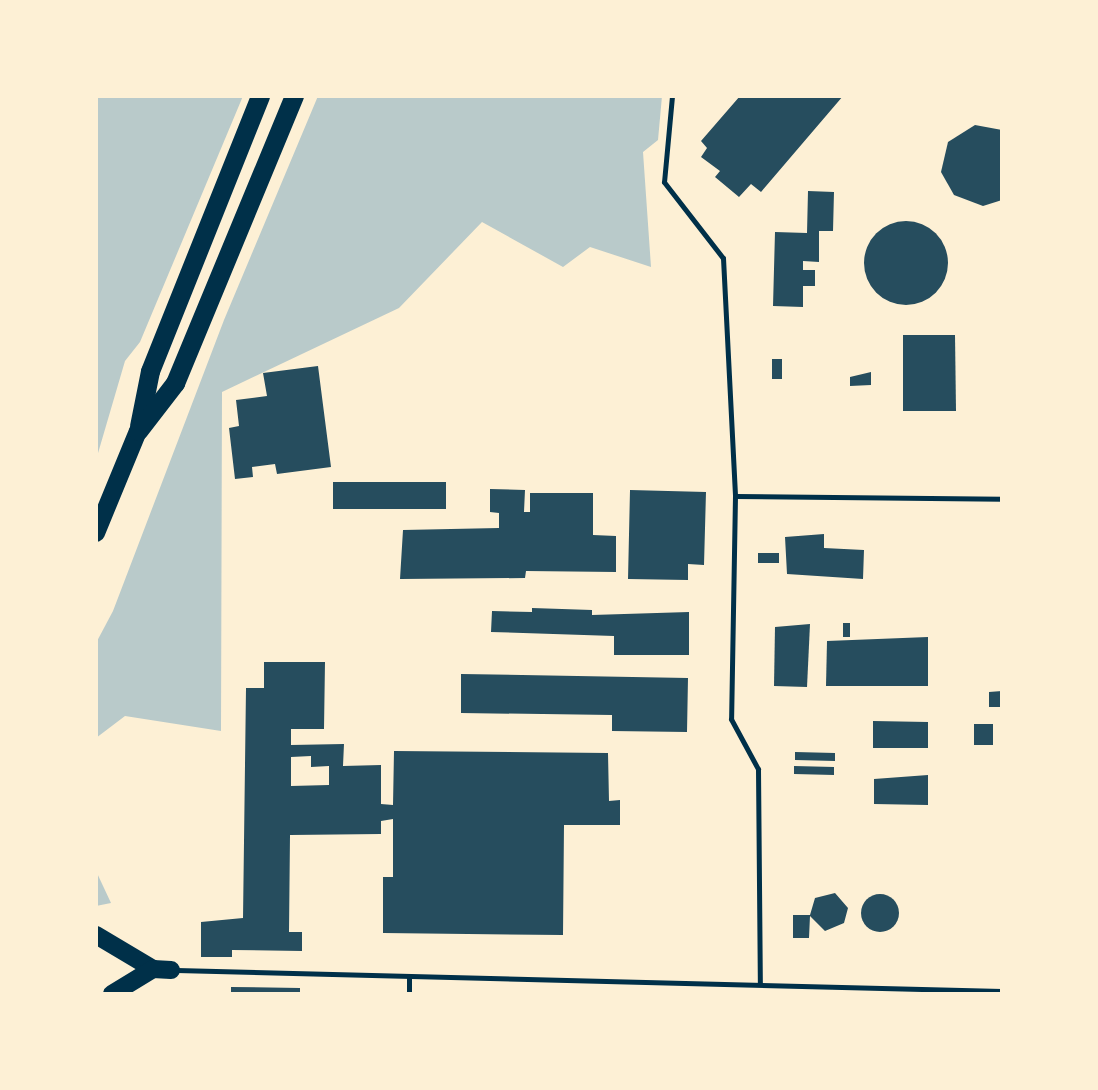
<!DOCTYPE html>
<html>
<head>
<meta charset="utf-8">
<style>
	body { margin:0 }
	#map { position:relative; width:1098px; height:1090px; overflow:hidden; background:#fdf0d5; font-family:"Zilla Slab",serif }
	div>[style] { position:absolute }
	.green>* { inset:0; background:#b9caca }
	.building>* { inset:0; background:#264d5e }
	.round { border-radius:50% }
	.service>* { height:5px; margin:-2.5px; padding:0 2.5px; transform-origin:2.5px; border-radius:2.5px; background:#003049 }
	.primary>* { height:18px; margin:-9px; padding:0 9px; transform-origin:9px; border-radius:9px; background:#003049 }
	.trunk>* { height:19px; margin:-9.5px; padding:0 9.5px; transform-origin:9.5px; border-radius:9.5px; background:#003049 }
	span { translate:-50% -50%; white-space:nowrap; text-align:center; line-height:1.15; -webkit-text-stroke:6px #fdf0d5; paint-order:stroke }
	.frame { position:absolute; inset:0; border:98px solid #fdf0d5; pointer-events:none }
</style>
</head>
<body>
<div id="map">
	<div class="green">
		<i style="clip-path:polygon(96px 96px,243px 96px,140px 342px,125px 361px,96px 460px)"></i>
		<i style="clip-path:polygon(318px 96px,662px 96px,658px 140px,643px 152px,651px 267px,590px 247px,563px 267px,482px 222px,399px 308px,222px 392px,221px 731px,125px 716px,96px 738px,96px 643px,113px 611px,224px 320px)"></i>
		<i style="clip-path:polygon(96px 871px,111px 903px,96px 906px)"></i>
	</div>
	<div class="building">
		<i style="clip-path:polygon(740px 96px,843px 96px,761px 192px,751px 184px,739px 197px,715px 177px,720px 171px,701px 157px,707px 148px,701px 141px)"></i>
		<i style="clip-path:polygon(975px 125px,1002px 130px,1002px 200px,983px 206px,954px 195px,941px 172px,948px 142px)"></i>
		<i style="clip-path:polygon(808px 191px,834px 192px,833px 231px,819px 231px,819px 262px,803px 261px,803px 270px,815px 270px,815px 286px,803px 286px,803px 307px,773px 306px,775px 232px,807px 233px)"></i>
		<i class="round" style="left:864px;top:221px;width:84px;height:84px"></i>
		<i style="clip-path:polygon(903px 335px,955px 335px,956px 411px,903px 411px)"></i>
		<i style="clip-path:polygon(772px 359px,782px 359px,782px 379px,772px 379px)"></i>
		<i style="clip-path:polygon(318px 366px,331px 467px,277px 474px,275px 464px,252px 467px,253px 477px,235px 479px,229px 428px,239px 426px,236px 400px,267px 396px,263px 373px)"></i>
		<i style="clip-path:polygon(871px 372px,871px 385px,850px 386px,850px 377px)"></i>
		<i style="clip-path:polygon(333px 482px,446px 482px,446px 509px,333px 509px)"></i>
		<i style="clip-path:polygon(490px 489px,525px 490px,524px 512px,530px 512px,530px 493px,593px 493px,593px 535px,616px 536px,616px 572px,526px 571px,525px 578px,400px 579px,403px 530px,499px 528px,499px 513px,490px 512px)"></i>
		<i style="clip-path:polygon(630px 490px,706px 492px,704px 565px,688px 564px,688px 580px,628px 579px)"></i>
		<i style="clip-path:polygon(824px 534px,824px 548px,864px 550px,863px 579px,787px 574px,785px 537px)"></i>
		<i style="clip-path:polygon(758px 553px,779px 553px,779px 563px,758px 563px)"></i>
		<i style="clip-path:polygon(532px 608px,592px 610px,592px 615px,689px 612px,689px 655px,614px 655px,614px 636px,491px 632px,492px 611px,532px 612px)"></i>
		<i style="clip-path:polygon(843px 623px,850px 623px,850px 637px,843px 637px)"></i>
		<i style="clip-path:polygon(810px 624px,807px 687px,774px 686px,775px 627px)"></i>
		<i style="clip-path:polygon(928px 637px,928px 686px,826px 686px,827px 641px)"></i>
		<i style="clip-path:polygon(evenodd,264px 662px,325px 662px,324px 729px,291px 729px,291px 745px,344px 744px,343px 766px,381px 765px,381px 804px,393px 805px,394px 751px,608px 753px,609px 801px,620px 800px,620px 825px,564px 825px,563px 935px,383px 933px,383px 877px,393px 877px,393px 819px,381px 821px,381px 834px,290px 835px,289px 932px,302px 932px,302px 951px,232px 950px,232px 957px,201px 957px,201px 922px,243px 918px,246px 688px,264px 688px,264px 662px,311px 756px,311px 767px,329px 766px,329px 785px,291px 786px,291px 757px,311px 756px)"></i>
		<i style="clip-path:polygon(461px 674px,688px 678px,687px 732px,612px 731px,612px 715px,461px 713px)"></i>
		<i style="clip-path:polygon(1002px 691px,1002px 707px,989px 707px,989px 692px)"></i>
		<i style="clip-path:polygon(873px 721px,928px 722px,928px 748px,873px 748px)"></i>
		<i style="clip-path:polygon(974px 724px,993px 724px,993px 745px,974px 745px)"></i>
		<i style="clip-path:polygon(795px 752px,835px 753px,835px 761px,795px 760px)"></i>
		<i style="clip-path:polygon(794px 766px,834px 767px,834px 775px,794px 774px)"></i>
		<i style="clip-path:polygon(928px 775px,928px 805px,874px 804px,874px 779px)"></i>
		<i style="clip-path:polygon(835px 893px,848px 908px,844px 923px,825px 931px,810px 916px,809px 938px,793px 938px,793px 915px,810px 915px,815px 898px)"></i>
		<i class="round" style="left:861px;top:894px;width:38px;height:38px"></i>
		<i style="clip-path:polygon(231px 987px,300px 988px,300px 994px,231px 994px)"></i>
	</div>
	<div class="service">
		<i style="left:672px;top:96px;width:86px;rotate:95.3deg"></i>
		<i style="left:664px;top:182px;width:96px;rotate:52.2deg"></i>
		<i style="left:723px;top:258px;width:238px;rotate:87.1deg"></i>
		<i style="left:735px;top:496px;width:223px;rotate:91deg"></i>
		<i style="left:731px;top:719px;width:57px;rotate:61.6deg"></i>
		<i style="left:758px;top:769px;width:214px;rotate:89.5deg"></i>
		<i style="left:735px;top:496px;width:267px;rotate:0.6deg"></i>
		<i style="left:176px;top:970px;width:826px;rotate:1.46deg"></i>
		<i style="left:409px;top:994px;width:17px;rotate:-90deg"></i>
	</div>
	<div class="primary">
		<i style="left:96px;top:533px;width:110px;rotate:-67.6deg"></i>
		<i style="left:96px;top:935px;width:66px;rotate:30.8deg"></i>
		<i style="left:153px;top:969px;width:18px;rotate:3deg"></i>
		<i style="left:112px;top:994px;width:48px;rotate:-31.4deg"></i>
	</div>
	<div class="trunk">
		<i style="left:139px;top:426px;width:56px;rotate:-78.7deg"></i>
		<i style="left:150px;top:371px;width:296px;rotate:-68.2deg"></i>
		<i style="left:138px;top:431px;width:61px;rotate:-52.4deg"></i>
		<i style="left:175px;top:383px;width:311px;rotate:-67.5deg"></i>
	</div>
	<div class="frame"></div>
</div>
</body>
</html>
